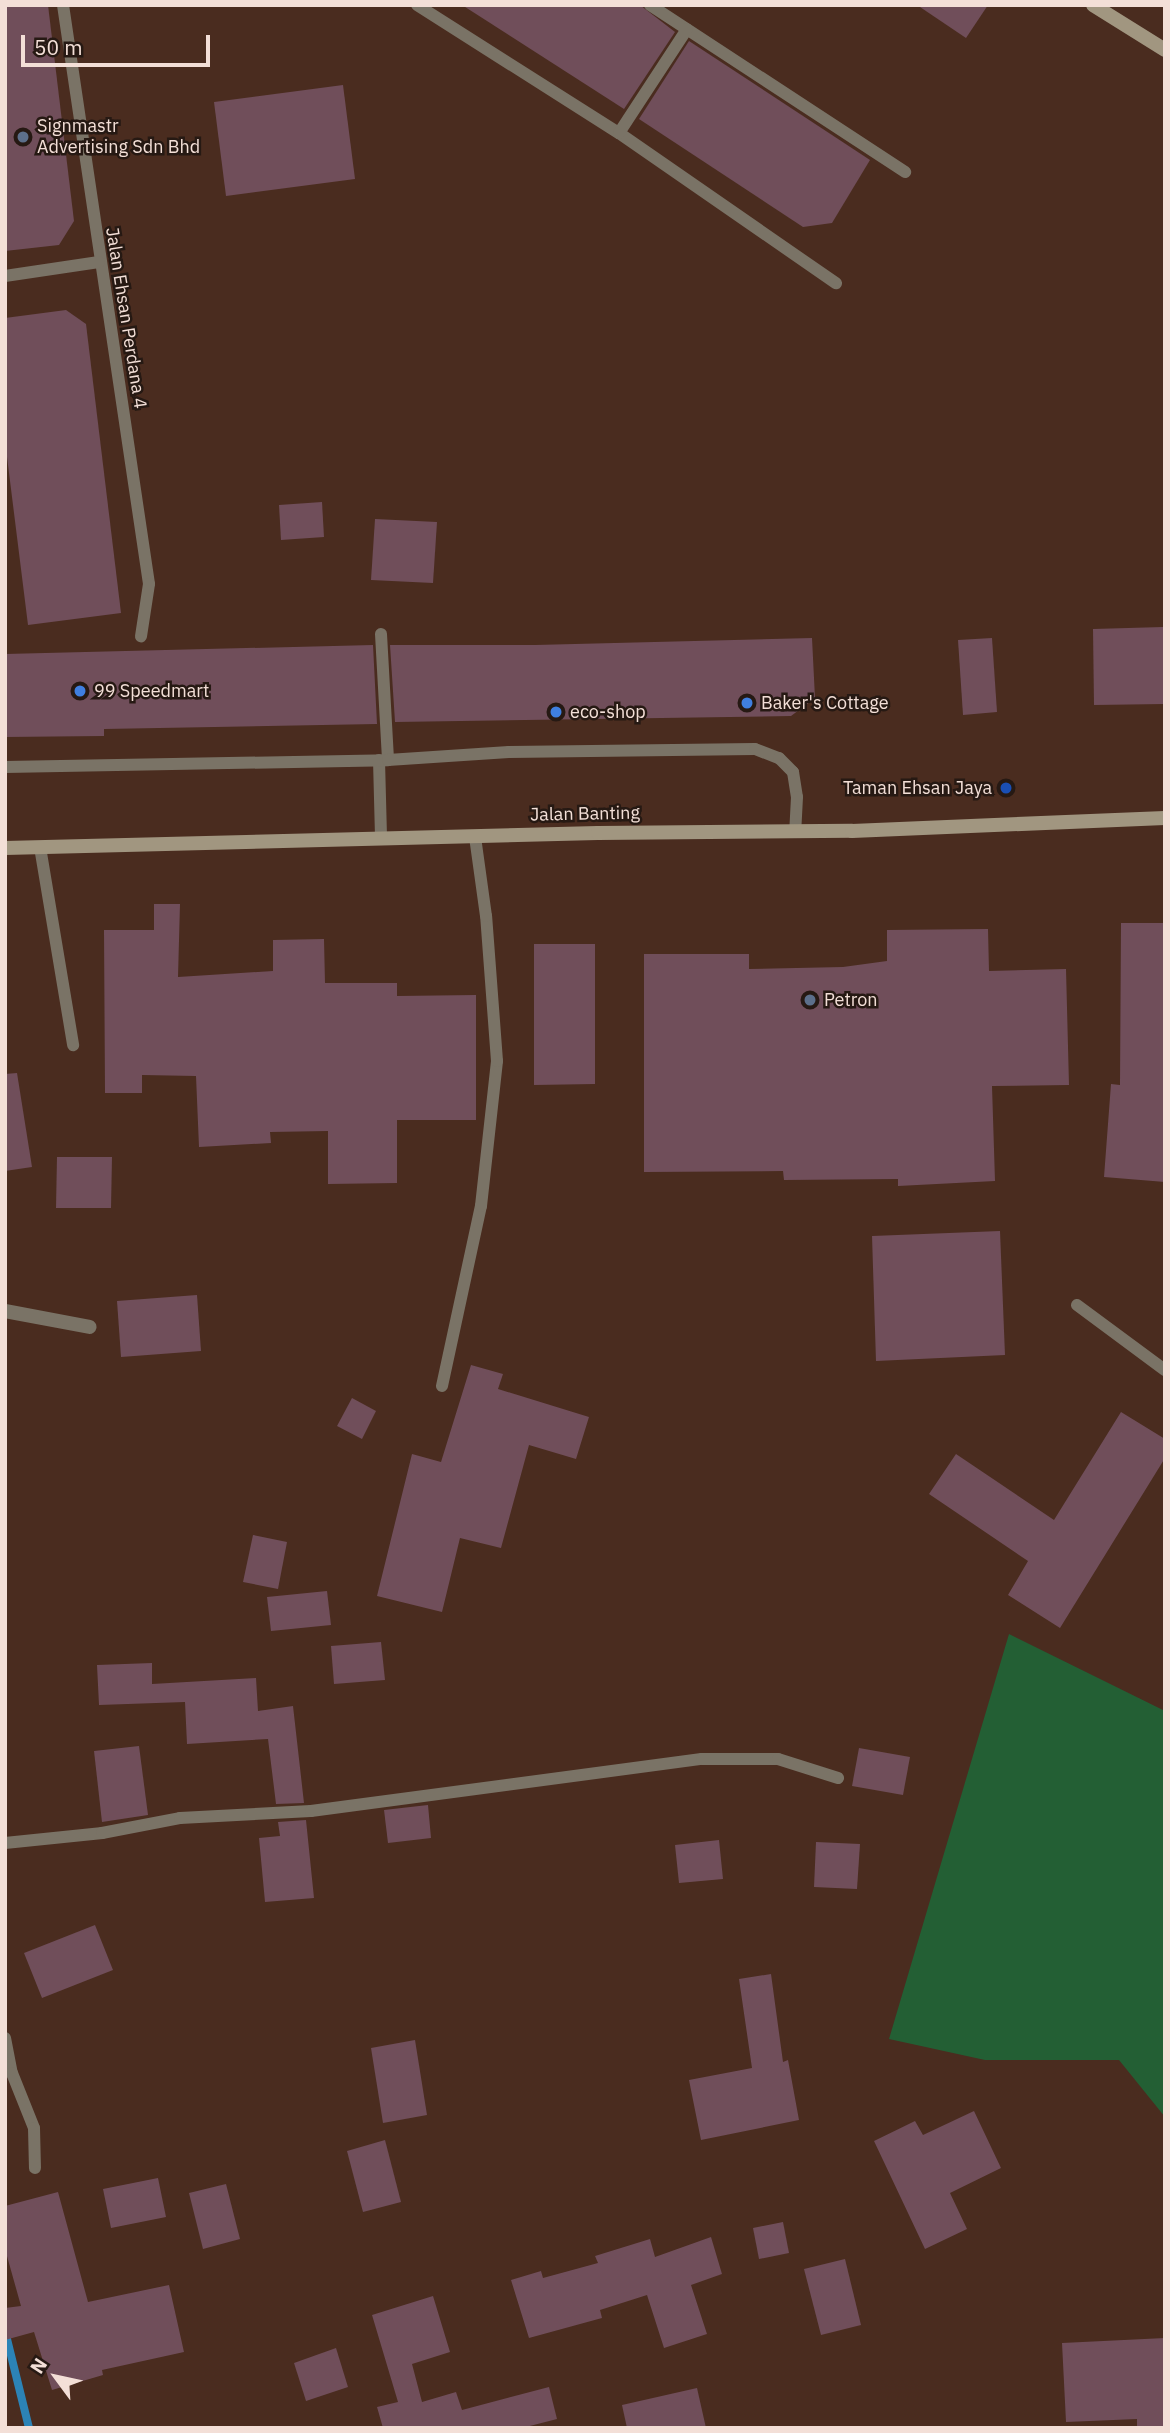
<!DOCTYPE html>
<html>
<head>
<meta charset="utf-8">
<style>
	body { margin:0 }
	#map { position:relative; width:1170px; height:2433px; overflow:hidden; background:#4a2c1f; font-family:"IBM Plex Sans",sans-serif }
	div>[style] { position:absolute }
	.green>* { inset:0; background:#235f34 }
	.stream>* { height:8px; margin:-4px; padding:0 4px; transform-origin:4px; border-radius:4px; background:#2c83b6 }
	.building>* { inset:0; background:#704e5a }
	.lane>* { height:12px; margin:-6px; padding:0 6px; transform-origin:6px; border-radius:6px; background:#7a7366 }
	.street>* { height:14px; margin:-7px; padding:0 7px; transform-origin:7px; border-radius:7px; background:#7a7366 }
	.secondary>* { height:14px; margin:-7px; padding:0 7px; transform-origin:7px; border-radius:7px; background:#a19680 }
	.dots>* { width:19px; height:19px; translate:-50% -50%; box-sizing:border-box; border:4px solid #261913; border-radius:50% }
	span { translate:-50% -50%; white-space:nowrap; text-align:center; line-height:1.15; -webkit-text-stroke:5px #261913; paint-order:stroke }
	.poi-label { font-size:18px; color:#f3dfd7 }
	.left { translate:0 -50%; text-align:left }
	.right { translate:-100% -50%; text-align:right }
	.street-label { font-size:18px; color:#f3dfd7 }
	.frame { position:absolute; inset:0; border:7px solid #f3dfd7; pointer-events:none }
	.north { position:absolute; left:21px; top:2342px; width:70px; height:70px; -webkit-text-stroke:5px #261913; paint-order:stroke; rotate:303deg; font-size:19px; font-weight:700; line-height:28px; text-align:center; color:#f3dfd7 }
	.north::after { content:''; display:block; margin:auto; width:24px; height:32px; background:#f3dfd7; clip-path:polygon(50% 0,100% 100%,50% 72%,0 100%) }
	.scale { position:absolute; left:21px; top:35px; width:189px; height:32px; box-sizing:border-box; border:4px solid #f3dfd7; border-top:0; padding-left:9px; font-size:21px; line-height:24px; white-space:nowrap; color:#f3dfd7; -webkit-text-stroke:5px #261913; paint-order:stroke }
</style>
</head>
<body>
<div id="map">
	<div class="green">
		<i style="clip-path:polygon(1009px 1634px,1165px 1711px,1165px 2117px,1119px 2060px,985px 2060px,889px 2039px)"></i>
	</div>
	<div class="stream">
		<i style="left:5px;top:2331px;width:100px;rotate:76.1deg"></i>
	</div>
	<div class="building">
		<i style="clip-path:polygon(5px 5px,48px 5px,74px 221px,59px 245px,5px 251px)"></i>
		<i style="clip-path:polygon(462px 5px,640px 5px,675px 32px,624px 109px)"></i>
		<i style="clip-path:polygon(917px 5px,988px 5px,966px 38px)"></i>
		<i style="clip-path:polygon(689px 41px,870px 160px,832px 223px,803px 227px,639px 119px)"></i>
		<i style="clip-path:polygon(343px 85px,355px 179px,226px 196px,214px 102px)"></i>
		<i style="clip-path:polygon(66px 310px,86px 324px,121px 613px,28px 625px,5px 441px,5px 318px)"></i>
		<i style="clip-path:polygon(322px 502px,324px 537px,281px 540px,279px 505px)"></i>
		<i style="clip-path:polygon(375px 519px,437px 522px,433px 583px,371px 580px)"></i>
		<i style="clip-path:polygon(1163px 627px,1164px 704px,1094px 705px,1093px 629px)"></i>
		<i style="clip-path:polygon(812px 638px,815px 698px,791px 716px,395px 722px,390px 645px,535px 645px)"></i>
		<i style="clip-path:polygon(992px 638px,997px 712px,963px 715px,958px 640px)"></i>
		<i style="clip-path:polygon(373px 645px,377px 724px,104px 729px,104px 736px,5px 737px,5px 654px)"></i>
		<i style="clip-path:polygon(154px 904px,180px 904px,178px 977px,273px 971px,273px 940px,324px 939px,325px 983px,397px 983px,397px 996px,476px 995px,476px 1120px,397px 1120px,397px 1183px,328px 1184px,328px 1131px,270px 1132px,271px 1143px,199px 1147px,196px 1076px,142px 1075px,142px 1093px,105px 1093px,104px 930px,154px 930px)"></i>
		<i style="clip-path:polygon(1121px 923px,1165px 923px,1165px 1182px,1104px 1177px,1111px 1084px,1120px 1085px)"></i>
		<i style="clip-path:polygon(988px 929px,989px 971px,1066px 969px,1069px 1085px,992px 1086px,995px 1181px,898px 1186px,898px 1179px,784px 1180px,783px 1171px,644px 1172px,644px 954px,749px 954px,749px 969px,843px 967px,887px 961px,887px 930px)"></i>
		<i style="clip-path:polygon(534px 944px,595px 944px,595px 1084px,534px 1085px)"></i>
		<i style="clip-path:polygon(17px 1073px,32px 1167px,5px 1171px,5px 1074px)"></i>
		<i style="clip-path:polygon(57px 1157px,112px 1157px,111px 1208px,56px 1208px)"></i>
		<i style="clip-path:polygon(1000px 1231px,1005px 1355px,876px 1361px,872px 1236px)"></i>
		<i style="clip-path:polygon(197px 1295px,201px 1351px,121px 1357px,117px 1301px)"></i>
		<i style="clip-path:polygon(471px 1365px,503px 1374px,498px 1389px,589px 1417px,576px 1459px,529px 1445px,501px 1548px,460px 1538px,442px 1612px,377px 1596px,412px 1454px,441px 1462px)"></i>
		<i style="clip-path:polygon(352px 1398px,376px 1411px,362px 1439px,337px 1426px)"></i>
		<i style="clip-path:polygon(1121px 1412px,1165px 1439px,1165px 1458px,1060px 1628px,1008px 1595px,1028px 1561px,929px 1494px,956px 1454px,1054px 1520px)"></i>
		<i style="clip-path:polygon(253px 1535px,287px 1542px,278px 1589px,243px 1582px)"></i>
		<i style="clip-path:polygon(327px 1591px,331px 1625px,271px 1631px,267px 1597px)"></i>
		<i style="clip-path:polygon(381px 1642px,385px 1680px,334px 1684px,331px 1646px)"></i>
		<i style="clip-path:polygon(152px 1663px,152px 1684px,256px 1678px,258px 1711px,293px 1706px,304px 1803px,276px 1804px,268px 1739px,187px 1744px,185px 1702px,99px 1705px,97px 1665px)"></i>
		<i style="clip-path:polygon(139px 1746px,148px 1815px,102px 1822px,94px 1751px)"></i>
		<i style="clip-path:polygon(859px 1748px,910px 1757px,903px 1795px,852px 1786px)"></i>
		<i style="clip-path:polygon(428px 1805px,431px 1838px,388px 1843px,384px 1810px)"></i>
		<i style="clip-path:polygon(306px 1820px,314px 1898px,265px 1902px,259px 1838px,280px 1836px,278px 1822px)"></i>
		<i style="clip-path:polygon(719px 1840px,723px 1879px,679px 1883px,675px 1845px)"></i>
		<i style="clip-path:polygon(816px 1842px,860px 1844px,857px 1889px,814px 1887px)"></i>
		<i style="clip-path:polygon(95px 1925px,113px 1970px,42px 1998px,24px 1953px)"></i>
		<i style="clip-path:polygon(771px 1974px,783px 2062px,788px 2060px,799px 2120px,701px 2140px,689px 2080px,752px 2068px,739px 1979px)"></i>
		<i style="clip-path:polygon(415px 2040px,427px 2115px,383px 2123px,371px 2048px)"></i>
		<i style="clip-path:polygon(974px 2111px,1001px 2168px,950px 2193px,967px 2229px,925px 2249px,874px 2141px,915px 2121px,923px 2135px)"></i>
		<i style="clip-path:polygon(385px 2140px,401px 2202px,363px 2212px,347px 2151px)"></i>
		<i style="clip-path:polygon(158px 2178px,166px 2217px,111px 2228px,103px 2189px)"></i>
		<i style="clip-path:polygon(226px 2184px,240px 2239px,203px 2249px,189px 2193px)"></i>
		<i style="clip-path:polygon(58px 2192px,88px 2302px,169px 2285px,184px 2352px,102px 2370px,103px 2375px,52px 2390px,34px 2332px,5px 2340px,5px 2308px,21px 2306px,5px 2249px,5px 2206px)"></i>
		<i style="clip-path:polygon(783px 2222px,789px 2253px,759px 2259px,753px 2228px)"></i>
		<i style="clip-path:polygon(711px 2237px,722px 2274px,691px 2285px,707px 2334px,664px 2348px,647px 2295px,600px 2310px,602px 2318px,529px 2338px,511px 2280px,541px 2271px,543px 2278px,598px 2263px,595px 2256px,650px 2239px,655px 2257px)"></i>
		<i style="clip-path:polygon(845px 2259px,861px 2325px,821px 2335px,804px 2269px)"></i>
		<i style="clip-path:polygon(433px 2296px,450px 2352px,412px 2364px,422px 2402px,456px 2392px,462px 2410px,549px 2387px,557px 2419px,522px 2428px,383px 2428px,377px 2407px,398px 2402px,372px 2315px)"></i>
		<i style="clip-path:polygon(1165px 2338px,1165px 2428px,1137px 2428px,1137px 2419px,1066px 2422px,1062px 2343px)"></i>
		<i style="clip-path:polygon(336px 2348px,348px 2387px,306px 2401px,294px 2363px)"></i>
		<i style="clip-path:polygon(697px 2388px,706px 2428px,627px 2428px,622px 2405px)"></i>
	</div>
	<div class="lane">
		<i style="left:63px;top:5px;width:585px;rotate:81.55deg"></i>
		<i style="left:149px;top:584px;width:53px;rotate:98.7deg"></i>
		<i style="left:417px;top:5px;width:239px;rotate:32.4deg"></i>
		<i style="left:619px;top:133px;width:264px;rotate:34.7deg"></i>
		<i style="left:650px;top:5px;width:305px;rotate:33.2deg"></i>
		<i style="left:619px;top:133px;width:124px;rotate:-56.8deg"></i>
		<i style="left:5px;top:276px;width:95px;rotate:-8.5deg"></i>
		<i style="left:381px;top:634px;width:126px;rotate:86.8deg"></i>
		<i style="left:379px;top:760px;width:78px;rotate:88.5deg"></i>
		<i style="left:5px;top:767px;width:383px;rotate:-1deg"></i>
		<i style="left:388px;top:760px;width:121px;rotate:-3.8deg"></i>
		<i style="left:509px;top:752px;width:246px;rotate:-0.7deg"></i>
		<i style="left:755px;top:749px;width:26px;rotate:21deg"></i>
		<i style="left:779px;top:758px;width:20px;rotate:45deg"></i>
		<i style="left:793px;top:772px;width:25px;rotate:81deg"></i>
		<i style="left:797px;top:797px;width:34px;rotate:93deg"></i>
		<i style="left:40px;top:847px;width:201px;rotate:80.5deg"></i>
		<i style="left:1077px;top:1305px;width:109px;rotate:36.5deg"></i>
		<i style="left:442px;top:1386px;width:184px;rotate:-77.8deg"></i>
		<i style="left:481px;top:1206px;width:146px;rotate:-83.7deg"></i>
		<i style="left:497px;top:1061px;width:145px;rotate:-94.3deg"></i>
		<i style="left:486px;top:916px;width:80px;rotate:-97.9deg"></i>
		<i style="left:5px;top:1843px;width:98px;rotate:-5.9deg"></i>
		<i style="left:102px;top:1833px;width:79px;rotate:-10.9deg"></i>
		<i style="left:180px;top:1818px;width:131px;rotate:-3.1deg"></i>
		<i style="left:311px;top:1811px;width:394px;rotate:-7.6deg"></i>
		<i style="left:702px;top:1759px;width:76px"></i>
		<i style="left:778px;top:1759px;width:63px;rotate:17.6deg"></i>
		<i style="left:5px;top:2038px;width:36px;rotate:79deg"></i>
		<i style="left:12px;top:2073px;width:59px;rotate:68.2deg"></i>
		<i style="left:34px;top:2128px;width:40px;rotate:88.6deg"></i>
	</div>
	<div class="street">
		<i style="left:5px;top:1311px;width:86px;rotate:10.7deg"></i>
	</div>
	<div class="secondary">
		<i style="left:1093px;top:5px;width:85px;rotate:32deg"></i>
		<i style="left:5px;top:848px;width:593px;rotate:-1.45deg"></i>
		<i style="left:598px;top:833px;width:254px;rotate:-0.5deg"></i>
		<i style="left:852px;top:831px;width:313px;rotate:-2.4deg"></i>
	</div>
	<div class="dots">
		<i style="left:23px;top:137px;background:#5c6f8a"></i>
		<i style="left:80px;top:691px;background:#3f7fe0"></i>
		<i style="left:747px;top:703px;background:#3f7fe0"></i>
		<i style="left:556px;top:712px;background:#3f7fe0"></i>
		<i style="left:1006px;top:788px;background:#1a4fb4"></i>
		<i style="left:810px;top:1000px;background:#5c6f8a"></i>
	</div>
	<div class="poi-label">
		<span class="left" style="left:37px;top:137px">Signmastr<br>Advertising Sdn Bhd</span>
		<span class="left" style="left:94px;top:691px">99 Speedmart</span>
		<span class="left" style="left:761px;top:703px">Baker's Cottage</span>
		<span class="left" style="left:570px;top:712px">eco-shop</span>
		<span class="right" style="left:992px;top:788px">Taman Ehsan Jaya</span>
		<span class="left" style="left:824px;top:1000px">Petron</span>
	</div>
	<div class="street-label">
		<span style="left:126px;top:318px;rotate:81deg">Jalan Ehsan Perdana 4</span>
		<span style="left:585px;top:814px;rotate:-1deg">Jalan Banting</span>
	</div>
	<div class="frame"></div>
	<div class="north">N</div>
	<div class="scale">50 m</div>
</div>
</body>
</html>
